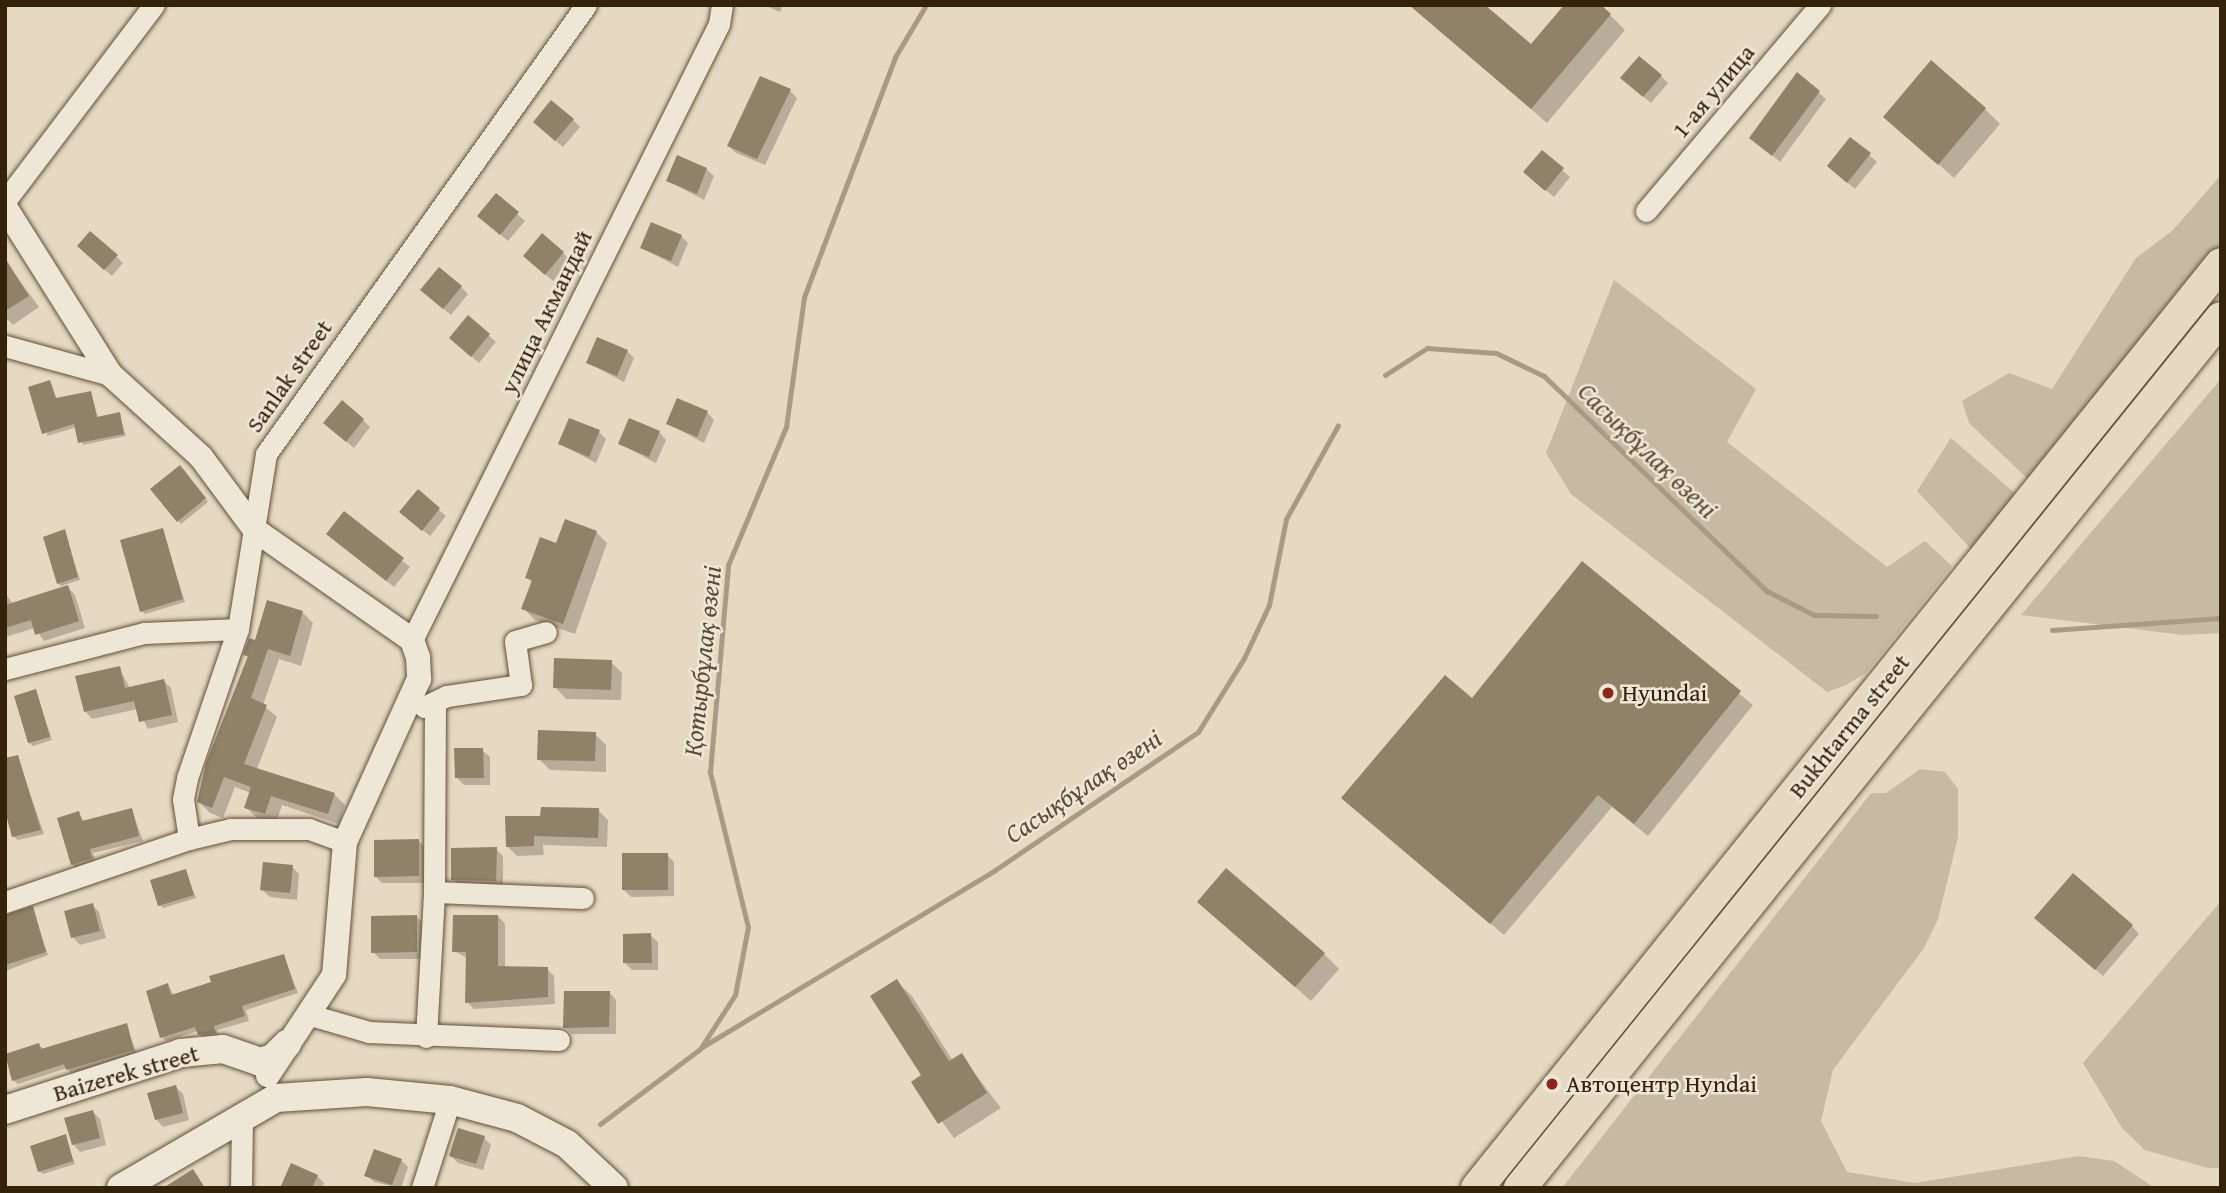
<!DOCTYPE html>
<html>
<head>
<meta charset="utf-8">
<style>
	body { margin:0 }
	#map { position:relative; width:2226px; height:1193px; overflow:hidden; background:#e5d9c1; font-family:"Gentium Book Plus",serif }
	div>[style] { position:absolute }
	.green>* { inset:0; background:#c7baa2 }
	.shadow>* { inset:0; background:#0003 }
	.stream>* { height:5px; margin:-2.5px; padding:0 2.5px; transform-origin:2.5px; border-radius:2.5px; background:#a99b83 }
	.building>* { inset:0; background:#908169 }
	.roads { filter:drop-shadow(0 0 2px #605038) drop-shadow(0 0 2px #605038) }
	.minor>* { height:21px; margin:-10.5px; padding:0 10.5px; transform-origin:10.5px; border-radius:10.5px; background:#eee6d7 }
	.tertiary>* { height:24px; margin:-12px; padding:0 12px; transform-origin:12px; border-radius:12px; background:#eee6d7 }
	.secondary>* { height:28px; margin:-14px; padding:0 14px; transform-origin:14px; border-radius:14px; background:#eee6d7 }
	.primary>* { height:32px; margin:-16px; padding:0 16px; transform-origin:16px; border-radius:16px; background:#e5d9c1 }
	.dots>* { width:19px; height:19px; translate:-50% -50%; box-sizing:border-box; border:4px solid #eee6d7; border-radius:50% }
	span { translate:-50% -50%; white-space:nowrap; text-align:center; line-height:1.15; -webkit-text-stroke:5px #eee6d7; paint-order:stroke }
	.street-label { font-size:24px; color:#34220a }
	.poi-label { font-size:24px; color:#34220a }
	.left { translate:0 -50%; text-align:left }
	.water-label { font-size:26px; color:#5d4c34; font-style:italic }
	.frame { position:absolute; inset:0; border:7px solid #34220a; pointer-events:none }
</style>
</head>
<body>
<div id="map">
	<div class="green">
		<i style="clip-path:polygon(2221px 175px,2221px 244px,2029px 480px,1969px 423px,1962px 401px,2009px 373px,2052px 389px,2136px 258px,2172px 231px)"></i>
		<i style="clip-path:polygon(1614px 280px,1756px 389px,1727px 442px,1887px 567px,1925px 541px,1952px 566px,1866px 673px,1846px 685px,1827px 692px,1571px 494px,1546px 453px)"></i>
		<i style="clip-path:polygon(2221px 379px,2221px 633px,2183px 635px,2021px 615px)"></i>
		<i style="clip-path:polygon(1951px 438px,2017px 495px,1973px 551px,1917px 491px)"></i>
		<i style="clip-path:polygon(1905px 677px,1915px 687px,1509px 1188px,1492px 1188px)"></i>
		<i style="clip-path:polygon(1920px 769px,1945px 772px,1958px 789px,1958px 837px,1938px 919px,1924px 948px,1833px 1070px,1821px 1121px,1847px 1172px,1915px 1183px,2079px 1156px,2114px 1161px,2155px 1188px,1562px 1188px,1871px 793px,1886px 793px)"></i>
		<i style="clip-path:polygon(2221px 901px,2221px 1168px,2208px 1168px,2145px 1150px,2122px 1128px,2083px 1063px)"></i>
	</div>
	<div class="shadow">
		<i style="clip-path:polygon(764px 5px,783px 5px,780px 12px)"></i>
		<i style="clip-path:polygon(1412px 6px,1531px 47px,1610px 15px,1625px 30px,1547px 123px)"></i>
		<i style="clip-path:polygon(1661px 76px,1668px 83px,1651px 103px,1630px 85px)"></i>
		<i style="clip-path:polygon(790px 91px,797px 98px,765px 165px,736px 153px,729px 146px)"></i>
		<i style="clip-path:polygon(1818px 92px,1826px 99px,1780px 162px,1759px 144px)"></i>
		<i style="clip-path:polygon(1985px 109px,2000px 124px,1954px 178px,1885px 117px)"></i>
		<i style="clip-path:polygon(573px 120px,580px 127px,563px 147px,542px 129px)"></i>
		<i style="clip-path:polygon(1851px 139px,1877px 162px,1855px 189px,1836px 173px)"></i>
		<i style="clip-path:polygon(1542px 152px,1570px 177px,1554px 197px,1532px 179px)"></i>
		<i style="clip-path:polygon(706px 169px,714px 176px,704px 200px,668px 181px)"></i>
		<i style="clip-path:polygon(496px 196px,525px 221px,508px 241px,487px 223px)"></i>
		<i style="clip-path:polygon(681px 236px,688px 243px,678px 267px,642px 248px)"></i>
		<i style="clip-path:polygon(86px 253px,116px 256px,123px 263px,112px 276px)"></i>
		<i style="clip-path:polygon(563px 253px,570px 260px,553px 281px,532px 263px)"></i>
		<i style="clip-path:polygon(8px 265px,39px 307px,13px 325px,5px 317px)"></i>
		<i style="clip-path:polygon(461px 287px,468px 294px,451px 315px,430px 297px)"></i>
		<i style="clip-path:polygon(468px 318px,496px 342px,479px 363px,458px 345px)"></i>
		<i style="clip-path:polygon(627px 351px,634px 358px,624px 382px,588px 363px)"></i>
		<i style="clip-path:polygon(50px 382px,57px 400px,91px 392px,98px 418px,119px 414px,126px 436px,83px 445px,77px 427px,47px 436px)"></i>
		<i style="clip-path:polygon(707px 412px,714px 420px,704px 443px,668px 424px)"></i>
		<i style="clip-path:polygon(363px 420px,370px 427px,354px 448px,332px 430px)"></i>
		<i style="clip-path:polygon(599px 432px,606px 439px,596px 463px,560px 444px)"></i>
		<i style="clip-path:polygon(659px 432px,666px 440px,656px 463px,620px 444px)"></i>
		<i style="clip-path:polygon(183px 470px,208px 502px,181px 524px,178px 521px)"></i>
		<i style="clip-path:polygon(418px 492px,446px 516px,430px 536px,409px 519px)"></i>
		<i style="clip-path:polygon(344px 514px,410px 567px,394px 587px,335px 541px)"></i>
		<i style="clip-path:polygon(162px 530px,185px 602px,145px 614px,142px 611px)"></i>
		<i style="clip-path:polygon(64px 531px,80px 580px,61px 586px,58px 583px)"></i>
		<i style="clip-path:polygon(596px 532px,607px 543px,575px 634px,535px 620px,523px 608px,533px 583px,527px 578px,557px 545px)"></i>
		<i style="clip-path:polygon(1582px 564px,1753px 705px,1648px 836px,1612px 807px,1504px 935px,1357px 810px,1472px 700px)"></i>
		<i style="clip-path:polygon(68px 587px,75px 595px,85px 628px,44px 641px,35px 628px,5px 637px,5px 593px,13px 604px)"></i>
		<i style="clip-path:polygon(302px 612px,313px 623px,301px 666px,279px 659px,263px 705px,277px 717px,257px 769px,334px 794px,345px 805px,339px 824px,282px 805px,276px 824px,257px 818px,246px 807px,251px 793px,235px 787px,223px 818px,210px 813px,199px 802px,249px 658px,245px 655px)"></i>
		<i style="clip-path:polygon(611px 662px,622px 673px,621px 700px,566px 699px,555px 687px)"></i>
		<i style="clip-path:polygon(119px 668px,130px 688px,164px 681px,171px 688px,178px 722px,148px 729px,138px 709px,92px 719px,85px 711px)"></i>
		<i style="clip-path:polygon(36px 691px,52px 740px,33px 746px,29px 743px)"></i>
		<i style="clip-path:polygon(595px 734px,606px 745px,606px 772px,550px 770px,539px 759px)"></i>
		<i style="clip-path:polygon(482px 750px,490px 757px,490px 785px,464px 785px,457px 778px)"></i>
		<i style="clip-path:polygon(17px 756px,44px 834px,18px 840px,13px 836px)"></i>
		<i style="clip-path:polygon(132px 810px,143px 841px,93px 853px,96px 863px,77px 869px,72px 864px,78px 813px,85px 822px)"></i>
		<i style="clip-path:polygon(598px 810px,608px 820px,607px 847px,543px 845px,544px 855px,517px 856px,507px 846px,542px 818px)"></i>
		<i style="clip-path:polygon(419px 841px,426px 848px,426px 883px,382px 883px,375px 876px)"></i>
		<i style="clip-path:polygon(496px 849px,503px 856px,503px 888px,460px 886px,452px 879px)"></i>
		<i style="clip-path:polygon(667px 855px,674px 862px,674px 896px,631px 897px,624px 890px)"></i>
		<i style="clip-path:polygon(292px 867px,299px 874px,297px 900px,270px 897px,262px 890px)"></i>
		<i style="clip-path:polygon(185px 871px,196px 898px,163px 908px,160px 905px)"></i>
		<i style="clip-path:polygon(1199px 902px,1324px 954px,1339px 969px,1311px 1001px)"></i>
		<i style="clip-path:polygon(92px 905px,99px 912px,106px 938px,80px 945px,73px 937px)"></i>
		<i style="clip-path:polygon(32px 908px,48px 955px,5px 971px,5px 918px)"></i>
		<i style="clip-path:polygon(498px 916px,505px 924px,505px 968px,547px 969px,554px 976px,555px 1004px,474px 1009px,467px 1002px,467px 958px,454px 951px)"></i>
		<i style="clip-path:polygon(417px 917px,424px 924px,424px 959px,380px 959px,373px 952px)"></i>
		<i style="clip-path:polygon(2044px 925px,2132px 926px,2139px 934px,2103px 976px)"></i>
		<i style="clip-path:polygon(650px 935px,658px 942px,658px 970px,632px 970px,625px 963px)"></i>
		<i style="clip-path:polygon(284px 956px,298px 993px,246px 1010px,249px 1021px,217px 1030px,219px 1037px,204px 1038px,198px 1031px,166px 1041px,162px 1037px,168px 985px,174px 996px)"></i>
		<i style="clip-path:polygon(896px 981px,912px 996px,953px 1061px,961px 1055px,1001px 1108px,954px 1138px,913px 1082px,923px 1076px)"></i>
		<i style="clip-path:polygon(609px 992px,616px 1000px,616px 1034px,572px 1034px,565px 1027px)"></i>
		<i style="clip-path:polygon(126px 1025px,137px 1054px,72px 1074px,67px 1068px,18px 1084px,13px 1080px,39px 1045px,44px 1050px)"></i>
		<i style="clip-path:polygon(176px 1087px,183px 1094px,189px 1120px,163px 1127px,156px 1119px)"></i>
		<i style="clip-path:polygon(93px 1112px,100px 1119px,106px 1145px,80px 1152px,73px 1144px)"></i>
		<i style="clip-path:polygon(65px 1136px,75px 1164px,43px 1174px,39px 1171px)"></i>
		<i style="clip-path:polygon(484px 1138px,491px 1145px,483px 1170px,458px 1163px,451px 1156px)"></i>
		<i style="clip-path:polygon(401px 1160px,408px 1167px,401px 1188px,374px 1182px,366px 1175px)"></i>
		<i style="clip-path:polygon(317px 1176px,324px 1183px,322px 1188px,282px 1188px)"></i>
	</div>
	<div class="stream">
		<i style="left:1385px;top:375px;width:50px;rotate:-32.7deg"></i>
		<i style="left:1427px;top:348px;width:69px;rotate:4.1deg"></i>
		<i style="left:1496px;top:353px;width:53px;rotate:25.6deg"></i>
		<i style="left:1544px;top:376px;width:310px;rotate:44deg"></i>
		<i style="left:1767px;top:591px;width:53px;rotate:27.1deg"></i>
		<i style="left:1814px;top:615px;width:62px;rotate:0.9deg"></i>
		<i style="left:2052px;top:630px;width:169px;rotate:-4.1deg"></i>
		<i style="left:702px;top:1047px;width:342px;rotate:-31.1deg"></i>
		<i style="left:995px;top:870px;width:245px;rotate:-34.2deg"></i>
		<i style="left:1198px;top:732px;width:87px;rotate:-58.1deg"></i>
		<i style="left:1244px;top:658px;width:59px;rotate:-64.7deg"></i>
		<i style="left:1269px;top:605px;width:88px;rotate:-78.8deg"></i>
		<i style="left:1286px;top:519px;width:107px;rotate:-61deg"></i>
		<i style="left:600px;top:1124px;width:125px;rotate:-36.9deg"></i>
		<i style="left:700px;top:1049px;width:64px;rotate:-57.1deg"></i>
		<i style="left:735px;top:995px;width:69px;rotate:-79.2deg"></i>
		<i style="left:748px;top:927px;width:160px;rotate:-103.8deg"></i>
		<i style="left:710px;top:772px;width:208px;rotate:-85deg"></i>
		<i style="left:728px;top:565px;width:150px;rotate:-67.2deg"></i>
		<i style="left:786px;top:427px;width:131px;rotate:-82.1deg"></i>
		<i style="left:804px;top:297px;width:257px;rotate:-69.2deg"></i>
		<i style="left:895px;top:57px;width:61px;rotate:-59.2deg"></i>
	</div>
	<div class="building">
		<i style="clip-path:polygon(1409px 5px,1485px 5px,1531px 44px,1564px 5px,1601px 5px,1611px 14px,1531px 109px)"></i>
		<i style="clip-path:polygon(1639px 56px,1662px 75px,1643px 97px,1620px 78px)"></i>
		<i style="clip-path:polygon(1931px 60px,1986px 108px,1938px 165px,1883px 117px)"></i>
		<i style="clip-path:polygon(1797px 72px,1820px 91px,1772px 156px,1749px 138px)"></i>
		<i style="clip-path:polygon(760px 76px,791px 89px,757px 159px,727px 146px)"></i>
		<i style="clip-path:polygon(551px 100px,574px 119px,555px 141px,533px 122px)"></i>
		<i style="clip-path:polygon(1850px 137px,1871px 153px,1847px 183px,1827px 166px)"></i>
		<i style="clip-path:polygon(1542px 150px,1564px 168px,1545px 191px,1523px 172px)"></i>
		<i style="clip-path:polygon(677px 155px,707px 168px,697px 194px,666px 181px)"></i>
		<i style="clip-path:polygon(496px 193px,519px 212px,500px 235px,477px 216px)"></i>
		<i style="clip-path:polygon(651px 222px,682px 235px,671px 261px,640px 248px)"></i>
		<i style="clip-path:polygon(90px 231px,118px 255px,104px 270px,77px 246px)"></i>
		<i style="clip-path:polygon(542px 233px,564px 252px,545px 275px,523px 256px)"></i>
		<i style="clip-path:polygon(5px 258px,29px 296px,5px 311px)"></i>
		<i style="clip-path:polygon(439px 267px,462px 286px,443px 309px,420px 290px)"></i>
		<i style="clip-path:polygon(468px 315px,490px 334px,471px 357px,449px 338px)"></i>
		<i style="clip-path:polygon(597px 337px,628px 350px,617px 376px,586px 363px)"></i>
		<i style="clip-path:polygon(50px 380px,56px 398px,91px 391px,97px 417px,120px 412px,124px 434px,78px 443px,74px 424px,42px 434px,28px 387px)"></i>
		<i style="clip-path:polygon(677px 398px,708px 411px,697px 437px,666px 424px)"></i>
		<i style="clip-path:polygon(342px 400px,364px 419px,346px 442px,323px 423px)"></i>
		<i style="clip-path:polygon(569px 418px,600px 430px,589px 457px,558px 444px)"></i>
		<i style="clip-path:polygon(629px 418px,660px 431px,649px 457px,618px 444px)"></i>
		<i style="clip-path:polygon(180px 465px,206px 498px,177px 522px,150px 489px)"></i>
		<i style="clip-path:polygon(418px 489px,440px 508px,422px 531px,399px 512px)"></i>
		<i style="clip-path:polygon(344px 511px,404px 558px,386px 581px,326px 534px)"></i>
		<i style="clip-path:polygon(565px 519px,597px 531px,563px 624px,521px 609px,532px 580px,525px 578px,540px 537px,556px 543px)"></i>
		<i style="clip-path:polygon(163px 528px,183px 599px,140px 612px,120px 540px)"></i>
		<i style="clip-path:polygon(65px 529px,78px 577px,57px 584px,43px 537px)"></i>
		<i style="clip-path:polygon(1582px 561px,1741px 691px,1634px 824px,1598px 795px,1490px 924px,1341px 798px,1445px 675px,1472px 698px)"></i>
		<i style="clip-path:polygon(68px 585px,79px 621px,35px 635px,31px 620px,5px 628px,5px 605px)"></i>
		<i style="clip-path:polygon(267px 600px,303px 611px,290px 656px,268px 649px,251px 698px,267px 705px,244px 764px,335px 793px,328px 814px,271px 796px,265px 814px,244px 808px,251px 787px,224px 777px,212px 808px,197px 802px,206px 763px,248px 656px,243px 655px,249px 638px,255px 640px)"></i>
		<i style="clip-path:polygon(554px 658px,612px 660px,611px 690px,553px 688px)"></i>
		<i style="clip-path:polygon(120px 666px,125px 688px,164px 679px,172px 715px,139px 722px,134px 701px,84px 712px,75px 676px)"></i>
		<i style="clip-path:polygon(36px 689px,50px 737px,28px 743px,14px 696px)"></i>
		<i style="clip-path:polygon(538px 730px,596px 732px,595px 761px,537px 760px)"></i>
		<i style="clip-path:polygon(454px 748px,483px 748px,484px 778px,455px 778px)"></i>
		<i style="clip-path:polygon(18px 755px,41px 830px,12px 837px,5px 811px,5px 758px)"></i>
		<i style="clip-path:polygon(541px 807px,599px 808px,598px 838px,534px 836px,534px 846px,506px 847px,505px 816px,540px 816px)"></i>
		<i style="clip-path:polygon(132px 808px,139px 836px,90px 849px,92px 858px,71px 865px,57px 818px,79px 811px,82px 821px)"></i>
		<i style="clip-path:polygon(419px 839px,419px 876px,374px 877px,374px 840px)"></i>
		<i style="clip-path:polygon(497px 847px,496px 881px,451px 880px,451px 848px)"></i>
		<i style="clip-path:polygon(622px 853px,668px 853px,668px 890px,622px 890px)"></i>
		<i style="clip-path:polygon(263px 862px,293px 865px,290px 893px,260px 890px)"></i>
		<i style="clip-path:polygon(1226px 868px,1325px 953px,1295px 987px,1197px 902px)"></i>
		<i style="clip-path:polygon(186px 869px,194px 895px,158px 906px,150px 880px)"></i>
		<i style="clip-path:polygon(2073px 873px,2133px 925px,2095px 970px,2034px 918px)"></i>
		<i style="clip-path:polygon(93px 903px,100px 931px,71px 938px,64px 911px)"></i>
		<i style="clip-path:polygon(33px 906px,46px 952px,5px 965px,5px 915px)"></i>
		<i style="clip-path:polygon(417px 915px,417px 952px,371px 953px,371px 916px)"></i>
		<i style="clip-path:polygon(453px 915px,498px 915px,498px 966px,548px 967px,548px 997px,465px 1003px,466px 952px,452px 952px)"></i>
		<i style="clip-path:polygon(651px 933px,652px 963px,623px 963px,623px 934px)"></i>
		<i style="clip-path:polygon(284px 954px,295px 989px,242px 1006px,245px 1016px,214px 1026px,216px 1033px,198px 1035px,195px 1027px,160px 1038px,146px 991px,168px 983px,171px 995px,211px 982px,209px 976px)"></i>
		<i style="clip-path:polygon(897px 979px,949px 1061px,962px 1053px,987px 1093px,938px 1124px,911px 1082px,921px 1075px,870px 996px)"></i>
		<i style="clip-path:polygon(564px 991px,610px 991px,609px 1027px,563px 1028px)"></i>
		<i style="clip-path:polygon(127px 1023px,134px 1050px,66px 1070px,64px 1064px,12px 1081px,5px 1054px,39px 1043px,41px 1049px)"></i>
		<i style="clip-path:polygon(176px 1085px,183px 1113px,155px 1120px,147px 1093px)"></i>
		<i style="clip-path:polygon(93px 1110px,100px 1138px,72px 1145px,64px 1118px)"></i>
		<i style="clip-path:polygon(458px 1128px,485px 1136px,476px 1164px,449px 1156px)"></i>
		<i style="clip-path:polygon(66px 1134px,73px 1161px,38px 1172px,30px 1146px)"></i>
		<i style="clip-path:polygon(374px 1149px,402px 1159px,392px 1185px,364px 1176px)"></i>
		<i style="clip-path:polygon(291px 1163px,318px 1175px,312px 1188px,280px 1188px)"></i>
		<i style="clip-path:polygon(193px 1169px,205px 1188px,163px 1188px)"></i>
	</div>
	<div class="roads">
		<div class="minor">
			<i style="left:5px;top:201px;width:246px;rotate:-52.8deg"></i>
			<i style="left:1646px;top:211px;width:270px;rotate:-49.8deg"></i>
			<i style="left:5px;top:346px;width:110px;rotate:15.3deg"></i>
			<i style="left:412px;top:640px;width:688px;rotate:-63.51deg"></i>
			<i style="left:719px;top:24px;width:19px;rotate:-81deg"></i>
			<i style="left:5px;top:669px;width:144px;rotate:-14.5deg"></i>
			<i style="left:144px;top:633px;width:94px;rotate:-2.4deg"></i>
			<i style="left:424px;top:707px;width:25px;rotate:-26deg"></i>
			<i style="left:447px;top:696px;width:75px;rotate:-8.5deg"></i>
			<i style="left:521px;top:685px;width:44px;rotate:-97.8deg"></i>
			<i style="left:515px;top:641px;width:32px;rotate:-16deg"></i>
			<i style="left:189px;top:839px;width:40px;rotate:-98.5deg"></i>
			<i style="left:183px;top:799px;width:21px;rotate:-79deg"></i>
			<i style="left:187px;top:778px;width:157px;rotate:-71.1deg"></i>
			<i style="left:238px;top:629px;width:177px;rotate:-80.9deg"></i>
			<i style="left:266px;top:454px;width:551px;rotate:-54.52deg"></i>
			<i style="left:434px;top:892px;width:149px;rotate:2.3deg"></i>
			<i style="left:5px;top:902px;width:194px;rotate:-18.9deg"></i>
			<i style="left:189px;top:839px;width:43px;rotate:-13.4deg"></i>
			<i style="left:231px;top:829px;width:78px"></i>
			<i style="left:309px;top:829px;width:38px;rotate:20deg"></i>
			<i style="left:307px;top:1014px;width:65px;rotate:16.2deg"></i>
			<i style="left:369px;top:1032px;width:190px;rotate:2.4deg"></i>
			<i style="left:426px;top:1037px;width:145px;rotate:-86.8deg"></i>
			<i style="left:434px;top:892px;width:189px;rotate:-89.7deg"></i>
			<i style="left:241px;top:1188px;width:69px;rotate:-89.2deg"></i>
			<i style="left:422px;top:1188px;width:92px;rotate:-72.3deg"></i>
		</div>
		<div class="tertiary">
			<i style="left:5px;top:207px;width:199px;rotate:57.8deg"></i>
			<i style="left:111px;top:375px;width:122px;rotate:42.3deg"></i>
			<i style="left:201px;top:457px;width:91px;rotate:53.5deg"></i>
			<i style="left:255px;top:530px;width:192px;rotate:35deg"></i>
			<i style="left:412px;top:640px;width:18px;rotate:71deg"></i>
			<i style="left:418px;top:657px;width:22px;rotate:87deg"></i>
			<i style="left:419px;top:679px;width:179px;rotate:114.4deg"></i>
			<i style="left:345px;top:842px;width:133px;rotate:94.7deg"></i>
			<i style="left:334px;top:975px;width:120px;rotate:123.4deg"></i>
		</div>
		<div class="secondary">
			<i style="left:5px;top:1110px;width:185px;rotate:-17.9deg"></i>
			<i style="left:181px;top:1053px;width:42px;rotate:-5.4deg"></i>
			<i style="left:223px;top:1049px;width:39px;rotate:19deg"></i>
			<i style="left:260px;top:1062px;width:14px;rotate:-17deg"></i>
			<i style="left:273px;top:1058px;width:20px;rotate:-45deg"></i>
			<i style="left:121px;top:1188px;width:179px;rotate:-30.1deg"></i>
			<i style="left:276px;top:1098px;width:91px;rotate:-3.8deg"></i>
			<i style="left:367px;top:1092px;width:83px;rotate:5.5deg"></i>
			<i style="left:450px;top:1100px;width:69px;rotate:15deg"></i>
			<i style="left:517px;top:1118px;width:56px;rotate:27.5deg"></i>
			<i style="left:567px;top:1144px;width:64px;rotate:43.1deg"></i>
		</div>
		<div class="primary">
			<i style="left:1477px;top:1188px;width:1186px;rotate:-51.16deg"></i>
			<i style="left:1520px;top:1188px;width:1117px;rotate:-51.14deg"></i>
		</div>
	</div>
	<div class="dots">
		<i style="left:1608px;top:693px;background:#8f2418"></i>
		<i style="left:1552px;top:1084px;background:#8f2418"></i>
	</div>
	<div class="street-label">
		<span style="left:1713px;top:91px;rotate:-50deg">1-ая улица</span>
		<span style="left:546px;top:312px;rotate:-64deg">улица Акмандай</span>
		<span style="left:289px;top:376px;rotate:-55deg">Sanlak street</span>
		<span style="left:1849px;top:726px;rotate:-51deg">Bukhtarma street</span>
		<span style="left:126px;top:1073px;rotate:-16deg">Baizerek street</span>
	</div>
	<div class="poi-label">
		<span class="left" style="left:1622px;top:693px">Hyundai</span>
		<span class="left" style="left:1566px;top:1084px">Автоцентр Hyndai</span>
	</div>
	<div class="water-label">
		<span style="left:1648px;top:450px;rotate:44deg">Сасықбұлақ өзені</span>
		<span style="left:702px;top:661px;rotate:-84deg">Қотырбұлақ өзені</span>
		<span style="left:1083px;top:786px;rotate:-34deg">Сасықбұлақ өзені</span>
	</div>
	<div class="frame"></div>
</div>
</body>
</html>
